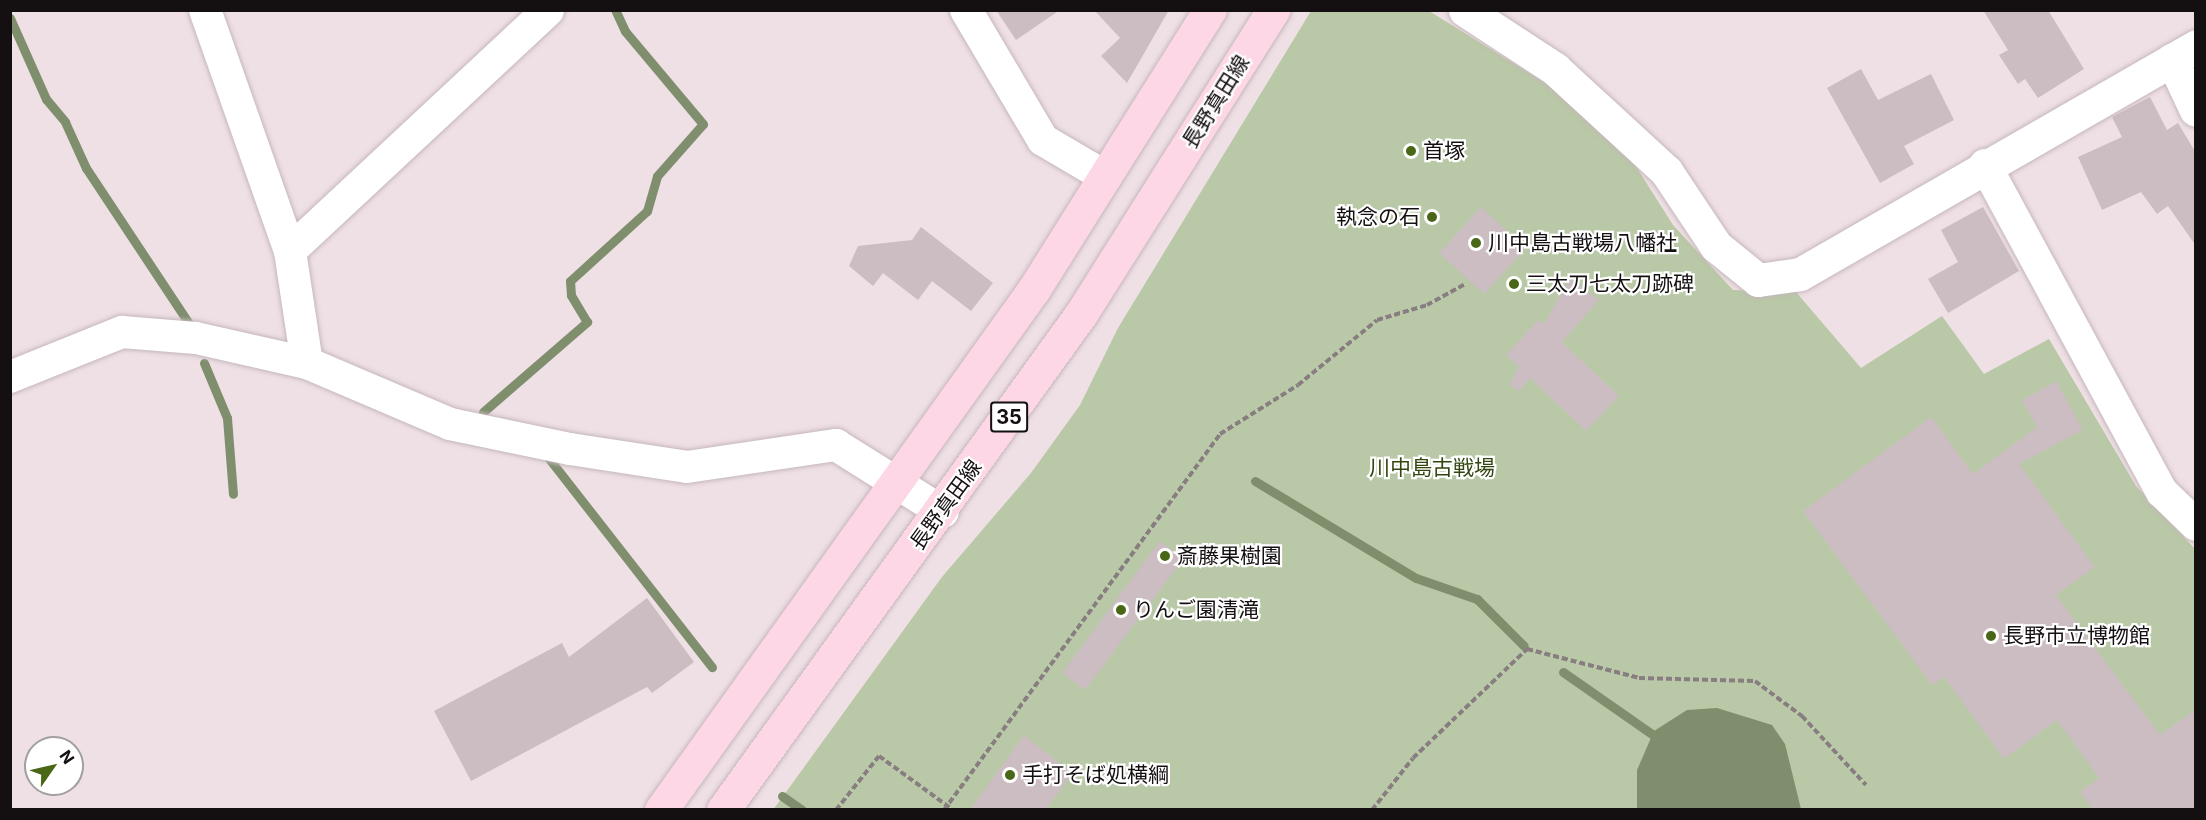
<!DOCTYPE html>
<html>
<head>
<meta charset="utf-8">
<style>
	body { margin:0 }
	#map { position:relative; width:2206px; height:820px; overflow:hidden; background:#efe0e5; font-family:Inter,"Noto Sans JP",sans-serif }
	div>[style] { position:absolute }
	.green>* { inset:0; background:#b9c8a6 }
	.water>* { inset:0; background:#7f8e6c }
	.stream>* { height:9px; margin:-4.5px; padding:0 4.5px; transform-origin:4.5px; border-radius:4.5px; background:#7f8e6c }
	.building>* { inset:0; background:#cbbdc2 }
	.path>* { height:4px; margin-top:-2px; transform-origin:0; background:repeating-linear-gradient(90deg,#887e81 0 6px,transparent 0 9px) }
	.roads { filter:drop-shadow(0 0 2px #c5b7bb) drop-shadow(0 0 2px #c5b7bb) }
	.street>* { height:32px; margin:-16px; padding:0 16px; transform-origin:16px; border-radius:16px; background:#fff }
	.secondary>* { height:33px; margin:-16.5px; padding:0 16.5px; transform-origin:16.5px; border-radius:16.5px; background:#fff }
	.primary>* { height:33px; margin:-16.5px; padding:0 16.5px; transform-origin:16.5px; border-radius:16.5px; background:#fdd7e5 }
	.dots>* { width:16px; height:16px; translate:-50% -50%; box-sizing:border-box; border:3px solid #fff; border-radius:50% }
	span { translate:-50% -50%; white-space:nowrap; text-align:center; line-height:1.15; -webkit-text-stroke:4.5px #fff; paint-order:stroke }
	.shield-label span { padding:2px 4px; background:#fff; border:2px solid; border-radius:4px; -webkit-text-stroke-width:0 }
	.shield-label { font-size:20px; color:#140f11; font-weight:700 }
	.street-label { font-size:21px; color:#140f11 }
	.poi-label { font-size:21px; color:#140f11 }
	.left { translate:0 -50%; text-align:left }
	.right { translate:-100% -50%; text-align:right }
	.park-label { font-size:21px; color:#334610 }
	.frame { position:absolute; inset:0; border:12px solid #140f11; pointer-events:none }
	.north { position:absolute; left:24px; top:736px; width:60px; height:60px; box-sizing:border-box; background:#fff; border:2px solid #a19fa0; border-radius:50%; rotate:56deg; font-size:16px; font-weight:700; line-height:24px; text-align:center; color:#140f11 }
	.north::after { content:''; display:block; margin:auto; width:21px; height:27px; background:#4a6617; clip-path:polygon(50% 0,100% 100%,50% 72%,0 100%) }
</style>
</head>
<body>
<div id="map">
	<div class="green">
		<i style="clip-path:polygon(1311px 11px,1429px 11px,1565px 95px,1630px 157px,1673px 225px,1733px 290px,1796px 292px,1861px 368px,1942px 316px,1984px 374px,2049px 339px,2136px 486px,2195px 549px,2195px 809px,773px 810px,942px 577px,1031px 473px,1080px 405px,1118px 328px)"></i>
	</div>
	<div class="water">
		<i style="clip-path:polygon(1717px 708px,1772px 725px,1785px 744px,1801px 809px,1637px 809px,1637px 770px,1654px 731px,1687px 710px)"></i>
	</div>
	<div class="stream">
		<i style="left:10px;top:18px;width:89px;rotate:66deg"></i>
		<i style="left:46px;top:99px;width:30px;rotate:50deg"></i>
		<i style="left:65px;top:122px;width:51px;rotate:65.5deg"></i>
		<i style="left:86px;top:168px;width:185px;rotate:56.5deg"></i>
		<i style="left:204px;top:363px;width:60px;rotate:67.3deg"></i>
		<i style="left:227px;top:418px;width:76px;rotate:85.5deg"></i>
		<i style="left:483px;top:412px;width:138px;rotate:-40.9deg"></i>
		<i style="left:587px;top:322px;width:31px;rotate:-121deg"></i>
		<i style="left:571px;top:295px;width:14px;rotate:-94deg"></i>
		<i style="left:570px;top:281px;width:104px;rotate:-42.3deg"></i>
		<i style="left:647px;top:211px;width:36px;rotate:-74deg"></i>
		<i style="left:657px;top:176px;width:69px;rotate:-48.5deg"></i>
		<i style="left:703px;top:124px;width:121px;rotate:-130deg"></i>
		<i style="left:625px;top:31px;width:23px;rotate:-115deg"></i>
		<i style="left:547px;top:456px;width:268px;rotate:52deg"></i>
		<i style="left:1255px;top:481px;width:188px;rotate:31.1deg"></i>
		<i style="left:1416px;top:578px;width:65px;rotate:19deg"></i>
		<i style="left:1477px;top:599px;width:66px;rotate:45deg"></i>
		<i style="left:1563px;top:672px;width:121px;rotate:34.9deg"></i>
		<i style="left:782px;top:796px;width:24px;rotate:35deg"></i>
	</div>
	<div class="building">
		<i style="clip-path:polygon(996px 10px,1060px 10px,1016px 40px)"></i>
		<i style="clip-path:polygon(1094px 10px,1169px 10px,1127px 83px,1101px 56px,1120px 38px)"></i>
		<i style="clip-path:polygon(1983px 10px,2048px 10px,2084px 69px,2038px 98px,2025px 79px,2018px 84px,1999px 55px,2008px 50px)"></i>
		<i style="clip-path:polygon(1861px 69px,1878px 100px,1931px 74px,1954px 120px,1904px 146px,1914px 164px,1880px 183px,1827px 88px)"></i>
		<i style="clip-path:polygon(2150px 97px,2167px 130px,2178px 123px,2196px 153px,2196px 246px,2168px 206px,2157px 214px,2141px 192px,2102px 210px,2078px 157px,2122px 137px,2112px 117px)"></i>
		<i style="clip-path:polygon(1481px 207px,1526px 248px,1484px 294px,1439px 253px)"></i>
		<i style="clip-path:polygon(1983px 207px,2019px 271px,1948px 313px,1928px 279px,1958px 262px,1941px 230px)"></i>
		<i style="clip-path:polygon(921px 227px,993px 283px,971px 311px,932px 281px,918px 300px,883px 273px,873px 286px,849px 266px,858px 246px,912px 240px)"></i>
		<i style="clip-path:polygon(1570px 278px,1599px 300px,1562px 342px,1619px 396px,1586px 431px,1530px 378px,1519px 391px,1509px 384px,1519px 367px,1506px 355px,1538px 320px,1544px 324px)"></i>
		<i style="clip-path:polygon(2056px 381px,2083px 430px,2019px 464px,2095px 567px,2056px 595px,2160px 735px,2196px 709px,2196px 810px,2093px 810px,2080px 792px,2099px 778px,2057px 720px,2004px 759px,1944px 677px,1932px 685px,1803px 511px,1931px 417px,1973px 474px,2037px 427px,2022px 400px)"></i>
		<i style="clip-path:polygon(1160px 541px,1184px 558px,1085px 690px,1062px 673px)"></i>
		<i style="clip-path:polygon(647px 598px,694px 662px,652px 693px,647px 687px,471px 781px,434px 711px,562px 643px,569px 657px)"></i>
		<i style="clip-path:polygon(1024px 735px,1072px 773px,1046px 810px,970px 810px)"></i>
	</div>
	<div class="path">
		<i style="left:836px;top:810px;width:69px;rotate:-51.5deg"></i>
		<i style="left:879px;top:756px;width:92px;rotate:36.1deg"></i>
		<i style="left:944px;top:810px;width:466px;rotate:-53.7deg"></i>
		<i style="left:1220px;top:434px;width:92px;rotate:-32.1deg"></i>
		<i style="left:1298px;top:385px;width:102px;rotate:-39.4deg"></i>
		<i style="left:1377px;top:320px;width:52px;rotate:-16.7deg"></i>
		<i style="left:1427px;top:305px;width:43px;rotate:-28.9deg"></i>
		<i style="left:1372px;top:810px;width:66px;rotate:-51.7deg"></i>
		<i style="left:1413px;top:758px;width:158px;rotate:-43.7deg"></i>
		<i style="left:1527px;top:649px;width:116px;rotate:14.5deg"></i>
		<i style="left:1639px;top:678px;width:116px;rotate:1.5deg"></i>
		<i style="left:1755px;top:681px;width:59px;rotate:36.7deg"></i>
		<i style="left:1802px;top:716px;width:94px;rotate:47.2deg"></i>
	</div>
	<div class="roads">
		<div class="street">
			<i style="left:205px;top:10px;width:256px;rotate:70.6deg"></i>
			<i style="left:290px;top:251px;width:113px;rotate:81.4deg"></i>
			<i style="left:966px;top:10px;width:151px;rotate:59.4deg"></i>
			<i style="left:1043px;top:140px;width:73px;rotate:30.4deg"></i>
			<i style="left:2172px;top:60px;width:56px;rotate:64.8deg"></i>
			<i style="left:1985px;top:165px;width:372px;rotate:61.6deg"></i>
			<i style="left:2162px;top:492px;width:47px;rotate:44.1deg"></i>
			<i style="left:290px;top:251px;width:353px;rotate:-43deg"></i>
			<i style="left:10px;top:377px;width:121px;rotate:-21.9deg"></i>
			<i style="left:122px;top:332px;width:74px;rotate:4.6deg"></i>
			<i style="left:196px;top:338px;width:114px;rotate:12.7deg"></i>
			<i style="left:307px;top:363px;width:155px;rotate:23.1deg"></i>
			<i style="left:450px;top:424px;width:123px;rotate:11.8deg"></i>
			<i style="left:570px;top:449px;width:118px;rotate:8.7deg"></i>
			<i style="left:687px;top:467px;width:151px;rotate:-8.4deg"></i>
			<i style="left:836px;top:445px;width:126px;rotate:32.1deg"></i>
		</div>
		<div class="secondary">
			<i style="left:1465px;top:10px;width:108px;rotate:33.2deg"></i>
			<i style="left:1555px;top:69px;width:151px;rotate:42.6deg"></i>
			<i style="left:1666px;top:171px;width:90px;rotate:56.3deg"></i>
			<i style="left:1716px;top:246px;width:54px;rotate:39deg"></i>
			<i style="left:1758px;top:280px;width:42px;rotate:-8.1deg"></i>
			<i style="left:1800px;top:274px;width:457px;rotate:-29.9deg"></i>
		</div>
		<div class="primary">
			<i style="left:661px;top:810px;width:641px;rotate:-54.4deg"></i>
			<i style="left:1034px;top:289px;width:330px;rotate:-57.8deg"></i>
			<i style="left:723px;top:810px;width:612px;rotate:-54.18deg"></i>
			<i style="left:1081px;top:314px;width:360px;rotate:-57.7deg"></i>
		</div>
	</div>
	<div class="dots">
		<i style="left:1411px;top:151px;background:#4a6617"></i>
		<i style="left:1432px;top:217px;background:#4a6617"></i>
		<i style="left:1476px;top:243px;background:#4a6617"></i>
		<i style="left:1514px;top:284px;background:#4a6617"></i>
		<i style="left:1165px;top:556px;background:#4a6617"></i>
		<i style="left:1121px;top:610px;background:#4a6617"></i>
		<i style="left:1991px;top:636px;background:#4a6617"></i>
		<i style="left:1010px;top:775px;background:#4a6617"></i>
	</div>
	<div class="shield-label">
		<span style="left:1009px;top:417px">35</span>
	</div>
	<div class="street-label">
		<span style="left:1216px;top:102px;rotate:-58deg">長野真田線</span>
		<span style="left:946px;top:505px;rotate:-54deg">長野真田線</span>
	</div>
	<div class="poi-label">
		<span class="left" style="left:1423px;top:151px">首塚</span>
		<span class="right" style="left:1420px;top:217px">執念の石</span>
		<span class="left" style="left:1488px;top:243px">川中島古戦場八幡社</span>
		<span class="left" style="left:1526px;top:284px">三太刀七太刀跡碑</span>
		<span class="left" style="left:1177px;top:556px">斎藤果樹園</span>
		<span class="left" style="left:1133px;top:610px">りんご園清滝</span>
		<span class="left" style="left:2003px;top:636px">長野市立博物館</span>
		<span class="left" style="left:1022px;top:775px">手打そば処横綱</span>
	</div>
	<div class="park-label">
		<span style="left:1432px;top:468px">川中島古戦場</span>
	</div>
	<div class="frame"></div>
	<div class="north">N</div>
</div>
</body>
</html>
